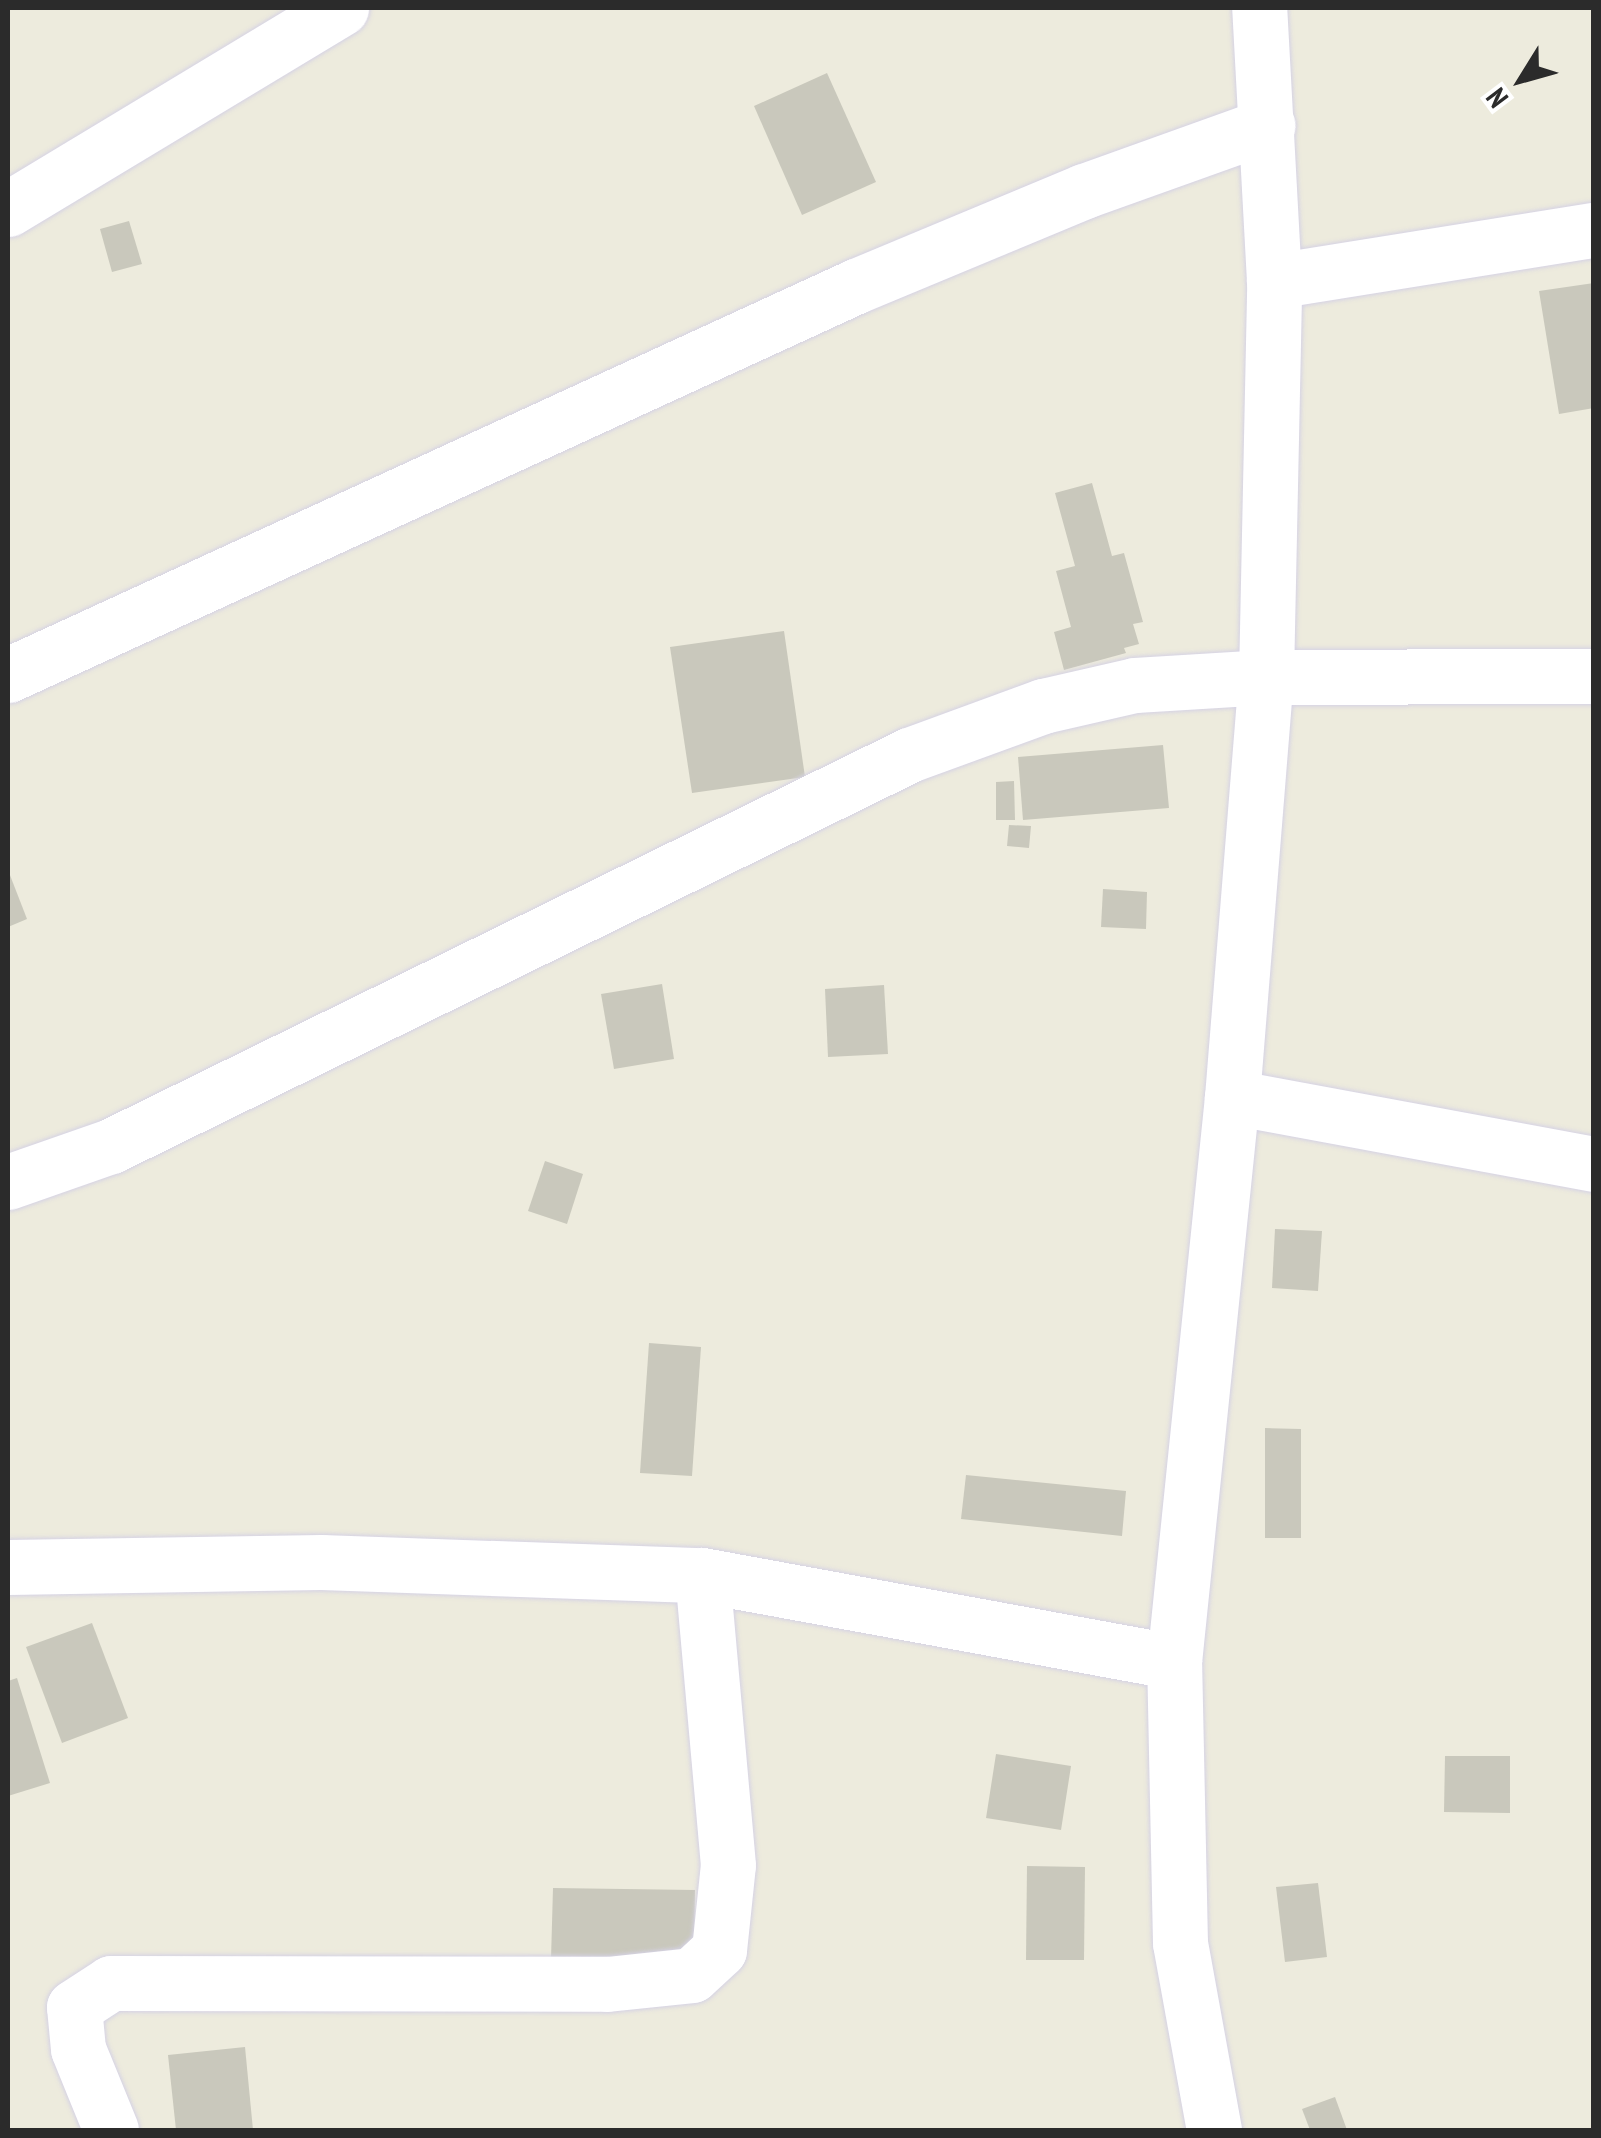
<!DOCTYPE html>
<html>
<head>
<meta charset="utf-8">
<style>
	body { margin:0 }
	#map { position:relative; width:1601px; height:2138px; overflow:hidden; background:#edebdd; font-family:"PT Sans Narrow",sans-serif }
	div>[style] { position:absolute }
	.building>* { inset:0; background:#c9c8bc }
	.roads { filter:drop-shadow(0 0 2px #d5d2e4) drop-shadow(0 0 2px #d5d2e4) }
	.minor>* { height:55px; margin:-27.5px; padding:0 27.5px; transform-origin:27.5px; border-radius:27.5px; background:#fff }
	span { translate:-50% -50%; white-space:nowrap; text-align:center; line-height:1.15; -webkit-text-stroke:10px #fff; paint-order:stroke }
	.frame { position:absolute; inset:0; border:10px solid #2b2b2b; pointer-events:none }
	.north { position:absolute; left:1471px; top:30px; width:100px; height:100px; -webkit-text-stroke:8px #fff; paint-order:stroke; rotate:233deg; font-size:28px; font-weight:700; line-height:40px; text-align:center; color:#2b2b2b }
	.north::after { content:''; display:block; margin:auto; width:35px; height:45px; background:#2b2b2b; clip-path:polygon(50% 0,100% 100%,50% 72%,0 100%) }
</style>
</head>
<body>
<div id="map">
	<div class="building">
		<i style="clip-path:polygon(827px 73px,876px 182px,802px 215px,754px 106px)"></i>
		<i style="clip-path:polygon(129px 221px,142px 264px,112px 272px,100px 229px)"></i>
		<i style="clip-path:polygon(1594px 283px,1594px 408px,1559px 414px,1539px 291px)"></i>
		<i style="clip-path:polygon(1092px 483px,1112px 556px,1124px 553px,1143px 622px,1133px 624px,1139px 644px,1124px 648px,1126px 653px,1064px 670px,1054px 632px,1071px 627px,1056px 571px,1075px 566px,1055px 493px)"></i>
		<i style="clip-path:polygon(784px 631px,805px 777px,692px 793px,670px 647px)"></i>
		<i style="clip-path:polygon(1163px 745px,1169px 808px,1023px 820px,1018px 757px)"></i>
		<i style="clip-path:polygon(1014px 781px,1015px 820px,996px 820px,996px 782px)"></i>
		<i style="clip-path:polygon(1009px 825px,1031px 826px,1029px 848px,1007px 846px)"></i>
		<i style="clip-path:polygon(8px 870px,27px 919px,8px 927px)"></i>
		<i style="clip-path:polygon(1103px 889px,1147px 892px,1146px 929px,1101px 927px)"></i>
		<i style="clip-path:polygon(662px 984px,674px 1059px,614px 1069px,601px 994px)"></i>
		<i style="clip-path:polygon(884px 985px,888px 1054px,828px 1057px,825px 989px)"></i>
		<i style="clip-path:polygon(545px 1161px,583px 1174px,567px 1224px,528px 1211px)"></i>
		<i style="clip-path:polygon(1275px 1229px,1322px 1231px,1318px 1291px,1272px 1288px)"></i>
		<i style="clip-path:polygon(649px 1343px,701px 1347px,692px 1476px,640px 1473px)"></i>
		<i style="clip-path:polygon(1265px 1428px,1301px 1429px,1301px 1538px,1265px 1538px)"></i>
		<i style="clip-path:polygon(966px 1475px,1126px 1491px,1122px 1536px,961px 1519px)"></i>
		<i style="clip-path:polygon(92px 1623px,128px 1718px,62px 1743px,26px 1647px)"></i>
		<i style="clip-path:polygon(17px 1678px,50px 1783px,8px 1796px,8px 1681px)"></i>
		<i style="clip-path:polygon(996px 1754px,1071px 1766px,1061px 1830px,986px 1818px)"></i>
		<i style="clip-path:polygon(1445px 1756px,1510px 1756px,1510px 1813px,1444px 1812px)"></i>
		<i style="clip-path:polygon(1027px 1866px,1085px 1867px,1084px 1960px,1026px 1960px)"></i>
		<i style="clip-path:polygon(1318px 1883px,1327px 1957px,1285px 1962px,1276px 1887px)"></i>
		<i style="clip-path:polygon(553px 1888px,695px 1890px,694px 1962px,551px 1959px)"></i>
		<i style="clip-path:polygon(245px 2047px,253px 2130px,176px 2130px,168px 2055px)"></i>
		<i style="clip-path:polygon(1335px 2097px,1347px 2130px,1310px 2130px,1302px 2109px)"></i>
	</div>
	<div class="roads">
		<div class="minor">
			<i style="left:8px;top:209px;width:389px;rotate:-31.1deg"></i>
			<i style="left:1274px;top:281px;width:324px;rotate:-9.1deg"></i>
			<i style="left:8px;top:675px;width:933px;rotate:-24.64deg"></i>
			<i style="left:856px;top:286px;width:247px;rotate:-22.6deg"></i>
			<i style="left:1084px;top:191px;width:195px;rotate:-19.7deg"></i>
			<i style="left:1232px;top:1097px;width:368px;rotate:10.5deg"></i>
			<i style="left:8px;top:1182px;width:109px;rotate:-19.3deg"></i>
			<i style="left:111px;top:1146px;width:889px;rotate:-26.1deg"></i>
			<i style="left:909px;top:755px;width:143px;rotate:-20.1deg"></i>
			<i style="left:1043px;top:706px;width:94px;rotate:-12.9deg"></i>
			<i style="left:1135px;top:685px;width:131px;rotate:-3.5deg"></i>
			<i style="left:1266px;top:677px;width:328px;rotate:-0.2deg"></i>
			<i style="left:8px;top:1567px;width:313px;rotate:-0.9deg"></i>
			<i style="left:321px;top:1562px;width:381px;rotate:2deg"></i>
			<i style="left:702px;top:1575px;width:480px;rotate:10.4deg"></i>
			<i style="left:111px;top:2130px;width:87px;rotate:-112.2deg"></i>
			<i style="left:78px;top:2049px;width:42px;rotate:-95.4deg"></i>
			<i style="left:74px;top:2007px;width:44px;rotate:-33deg"></i>
			<i style="left:111px;top:1983px;width:496px;rotate:0.1deg"></i>
			<i style="left:607px;top:1984px;width:85px;rotate:-6deg"></i>
			<i style="left:692px;top:1975px;width:37px;rotate:-43deg"></i>
			<i style="left:719px;top:1950px;width:85px;rotate:-84deg"></i>
			<i style="left:728px;top:1865px;width:291px;rotate:-95.1deg"></i>
			<i style="left:1214px;top:2130px;width:190px;rotate:-100.3deg"></i>
			<i style="left:1180px;top:1943px;width:281px;rotate:-91.2deg"></i>
			<i style="left:1174px;top:1662px;width:568px;rotate:-84.14deg"></i>
			<i style="left:1232px;top:1097px;width:421px;rotate:-85.4deg"></i>
			<i style="left:1266px;top:677px;width:396px;rotate:-88.8deg"></i>
			<i style="left:1274px;top:281px;width:273px;rotate:-93.1deg"></i>
		</div>
	</div>
	<div class="frame"></div>
	<div class="north">N</div>
</div>
</body>
</html>
